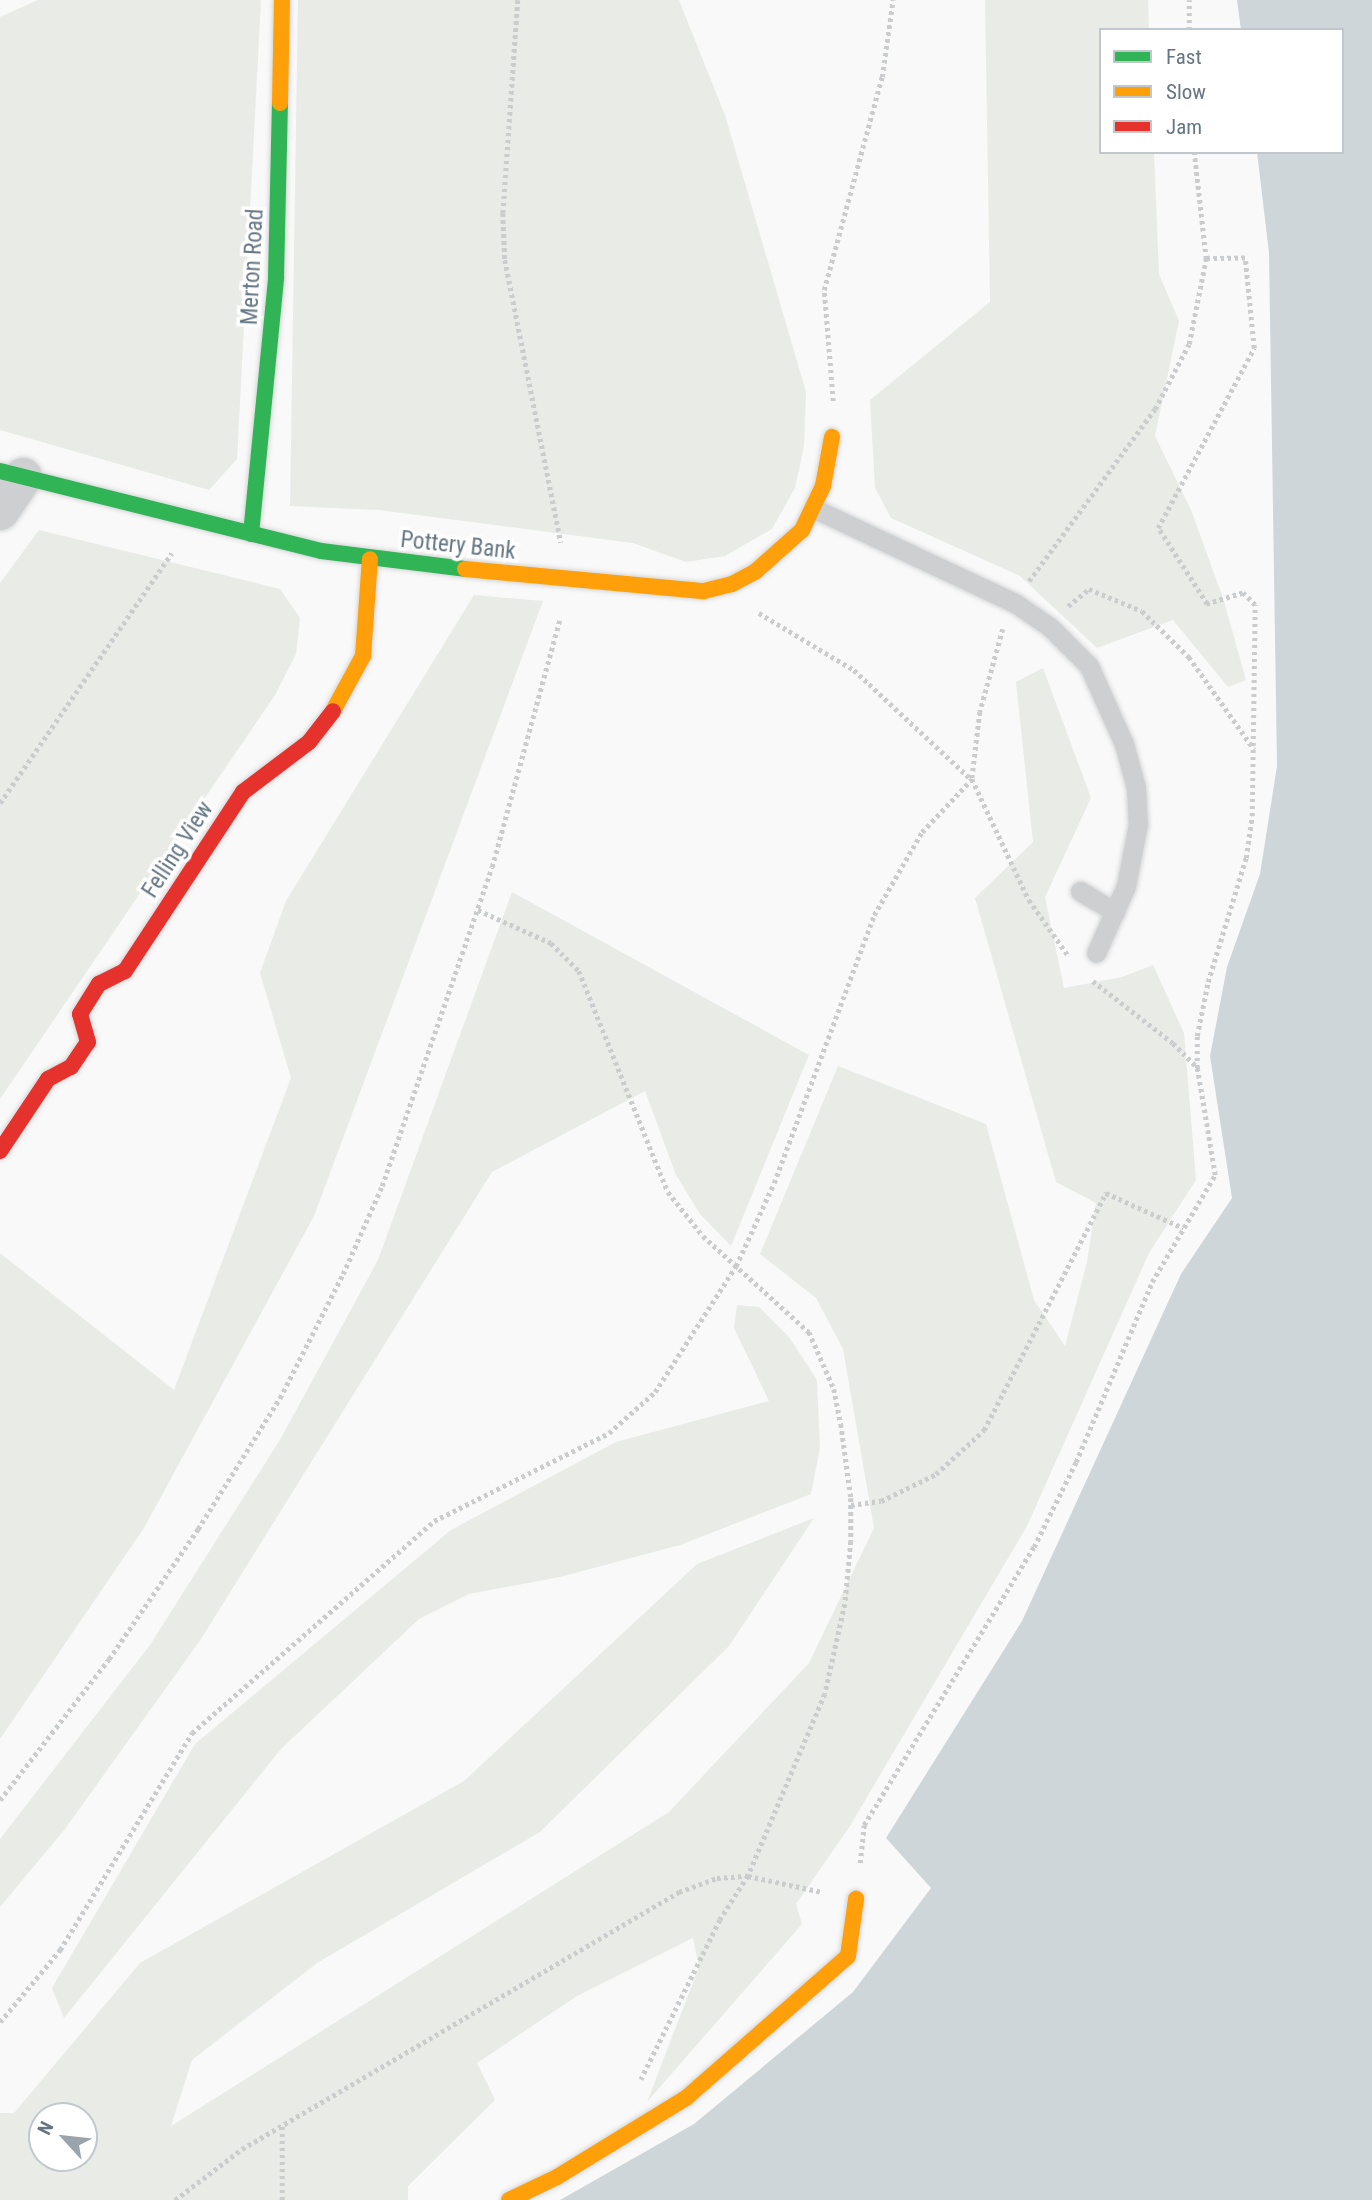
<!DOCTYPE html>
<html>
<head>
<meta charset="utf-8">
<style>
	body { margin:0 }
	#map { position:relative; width:1372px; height:2200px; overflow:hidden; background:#f9f9f9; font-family:"Roboto Condensed",sans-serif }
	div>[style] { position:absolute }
	.green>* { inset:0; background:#e8ebe6 }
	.water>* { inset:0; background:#ced6d9 }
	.path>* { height:4.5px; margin-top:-2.25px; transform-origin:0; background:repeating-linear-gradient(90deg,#cbcccd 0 3.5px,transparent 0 7px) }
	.roads { filter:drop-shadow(0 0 2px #d5d6d7) drop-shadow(0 0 2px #d5d6d7) }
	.lane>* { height:19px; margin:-9.5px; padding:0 9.5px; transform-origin:9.5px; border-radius:9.5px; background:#cecfd0 }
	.street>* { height:38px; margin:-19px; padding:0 19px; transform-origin:19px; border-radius:19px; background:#cecfd0 }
	.fast>* { height:16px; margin:-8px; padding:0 8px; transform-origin:8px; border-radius:8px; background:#30b455 }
	.slow>* { height:16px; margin:-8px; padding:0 8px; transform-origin:8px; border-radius:8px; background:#ff9f0a }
	.jam>* { height:16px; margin:-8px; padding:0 8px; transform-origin:8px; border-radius:8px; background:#e5322d }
	span { translate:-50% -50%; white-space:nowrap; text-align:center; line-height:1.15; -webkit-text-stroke:7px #fff; paint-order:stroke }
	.street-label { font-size:23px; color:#657683 }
	.legend { position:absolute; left:1099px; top:28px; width:245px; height:126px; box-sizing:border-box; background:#fff; border:2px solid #c1c8cd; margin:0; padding:9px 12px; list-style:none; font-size:21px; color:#657683 }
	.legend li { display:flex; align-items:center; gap:14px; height:35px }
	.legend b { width:35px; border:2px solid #c1c8cd }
	.north { position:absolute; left:28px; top:2102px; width:70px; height:70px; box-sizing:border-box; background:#fff; border:2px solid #c1c8cd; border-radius:50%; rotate:297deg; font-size:19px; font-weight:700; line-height:28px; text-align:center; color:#657683 }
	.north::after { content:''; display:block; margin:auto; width:24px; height:32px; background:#99a4ac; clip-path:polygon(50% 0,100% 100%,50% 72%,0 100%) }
</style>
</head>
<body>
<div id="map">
	<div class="green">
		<i style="clip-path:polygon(38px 0,261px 0,237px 459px,209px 490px,0 430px,0 17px)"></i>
		<i style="clip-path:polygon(298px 0,679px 0,725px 115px,806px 392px,804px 446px,795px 488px,772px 529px,725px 556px,686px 562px,633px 543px,379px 510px,290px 506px)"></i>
		<i style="clip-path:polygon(985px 0,1148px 0,1149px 30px,1101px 30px,1101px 152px,1154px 152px,1159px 274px,1179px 321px,1155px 436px,1191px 510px,1223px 598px,1246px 680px,1228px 687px,1173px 620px,1097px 648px,1020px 576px,891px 518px,875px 488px,870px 400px,990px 302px)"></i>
		<i style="clip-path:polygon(39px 530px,280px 589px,300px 618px,296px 654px,275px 695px,0 1099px,0 583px)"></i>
		<i style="clip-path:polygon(474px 595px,543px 601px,314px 1216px,144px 1528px,0 1739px,0 1253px,174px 1390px,291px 1078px,260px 973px,286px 901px)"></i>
		<i style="clip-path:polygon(evenodd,1043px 668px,1091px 798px,1045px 897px,1064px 988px,1122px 977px,1153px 965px,1184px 1033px,1196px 1180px,1149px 1253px,1027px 1526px,850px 1826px,796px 1904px,802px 1924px,647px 2102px,699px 1967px,693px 1938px,577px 1996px,477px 2063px,495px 2100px,408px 2186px,408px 2200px,0 2200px,0 2113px,14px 2113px,140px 1963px,464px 1781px,697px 1564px,814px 1518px,729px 1646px,540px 1832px,317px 1963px,192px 2060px,171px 2126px,669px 1812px,809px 1663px,874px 1528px,843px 1349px,816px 1298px,760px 1254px,838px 1066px,986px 1124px,1034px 1300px,1065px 1346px,1087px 1262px,1096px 1203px,1056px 1182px,975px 898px,1033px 842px,1016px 682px,1043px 668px,42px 2116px,84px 2116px,84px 2158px,42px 2158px,42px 2116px)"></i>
		<i style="clip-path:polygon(512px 892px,809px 1055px,731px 1246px,700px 1214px,676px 1175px,645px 1091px,492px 1172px,201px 1639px,65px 1829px,0 1907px,0 1839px,150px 1645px,281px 1438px,378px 1260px)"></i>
		<i style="clip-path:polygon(737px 1305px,759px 1307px,789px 1337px,817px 1380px,820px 1448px,811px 1494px,680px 1545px,560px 1577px,469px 1594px,419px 1619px,281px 1749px,64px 2018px,52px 1988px,195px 1744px,451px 1530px,616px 1442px,769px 1401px,734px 1328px)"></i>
	</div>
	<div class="water">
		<i style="clip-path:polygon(1237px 0,1372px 0,1372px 2200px,560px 2200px,694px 2124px,853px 1992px,931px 1888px,886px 1838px,1022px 1621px,1181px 1274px,1232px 1198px,1210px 1056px,1227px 967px,1260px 874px,1277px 766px,1269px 253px,1257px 152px,1342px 152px,1342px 30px,1241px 30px)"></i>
	</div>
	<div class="path">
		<i style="left:518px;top:0;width:214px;rotate:94deg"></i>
		<i style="left:503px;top:213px;width:47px;rotate:87.6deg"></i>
		<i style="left:505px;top:260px;width:288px;rotate:78.8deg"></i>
		<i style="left:1189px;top:30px;width:30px;rotate:-90deg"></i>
		<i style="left:833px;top:401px;width:111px;rotate:-94.6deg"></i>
		<i style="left:824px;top:290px;width:221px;rotate:-74.8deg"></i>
		<i style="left:882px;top:77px;width:78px;rotate:-81.9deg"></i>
		<i style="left:1029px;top:581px;width:213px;rotate:-53.8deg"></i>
		<i style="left:1155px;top:409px;width:73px;rotate:-62.4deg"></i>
		<i style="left:1189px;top:344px;width:87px;rotate:-78.7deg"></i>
		<i style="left:1206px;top:259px;width:108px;rotate:-96.4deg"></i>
		<i style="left:1068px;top:606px;width:27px;rotate:-39deg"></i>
		<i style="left:1089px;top:589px;width:57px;rotate:22.5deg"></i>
		<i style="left:1142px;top:611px;width:66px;rotate:44.4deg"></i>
		<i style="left:1189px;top:657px;width:113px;rotate:54.8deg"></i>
		<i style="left:759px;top:613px;width:111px;rotate:31deg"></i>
		<i style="left:854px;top:670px;width:160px;rotate:43deg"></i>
		<i style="left:1003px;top:629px;width:86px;rotate:105.5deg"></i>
		<i style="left:980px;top:712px;width:67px;rotate:96.8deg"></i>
		<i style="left:972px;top:779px;width:134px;rotate:64.8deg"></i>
		<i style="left:1029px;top:900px;width:67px;rotate:54.7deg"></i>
		<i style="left:0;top:803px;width:303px;rotate:-55.5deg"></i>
		<i style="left:478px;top:910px;width:80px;rotate:24.3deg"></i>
		<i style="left:551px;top:943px;width:40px;rotate:45deg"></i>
		<i style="left:579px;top:971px;width:238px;rotate:68.1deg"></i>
		<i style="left:668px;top:1192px;width:56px;rotate:51.5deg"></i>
		<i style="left:703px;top:1236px;width:143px;rotate:42.2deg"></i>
		<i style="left:809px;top:1332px;width:62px;rotate:66.3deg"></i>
		<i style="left:834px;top:1389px;width:36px;rotate:79deg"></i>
		<i style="left:841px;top:1424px;width:75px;rotate:82.3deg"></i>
		<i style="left:851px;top:1498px;width:43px;rotate:90deg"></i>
		<i style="left:851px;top:1541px;width:63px;rotate:95.4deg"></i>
		<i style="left:845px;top:1604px;width:92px;rotate:102.5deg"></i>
		<i style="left:825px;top:1694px;width:198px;rotate:112.9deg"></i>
		<i style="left:748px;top:1876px;width:52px;rotate:122.5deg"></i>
		<i style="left:720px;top:1920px;width:178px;rotate:116.3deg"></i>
		<i style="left:1093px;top:981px;width:101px;rotate:37.8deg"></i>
		<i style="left:1173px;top:1043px;width:34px;rotate:45deg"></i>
		<i style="left:851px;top:1505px;width:30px;rotate:-8deg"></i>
		<i style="left:881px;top:1501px;width:61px;rotate:-26.1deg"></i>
		<i style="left:936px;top:1474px;width:65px;rotate:-42.5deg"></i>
		<i style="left:984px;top:1430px;width:267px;rotate:-62.8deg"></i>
		<i style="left:1106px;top:1193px;width:85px;rotate:24.4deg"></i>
		<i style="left:0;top:1800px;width:178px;rotate:-52.3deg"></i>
		<i style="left:109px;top:1659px;width:158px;rotate:-55.6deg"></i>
		<i style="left:198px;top:1529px;width:155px;rotate:-58deg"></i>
		<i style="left:280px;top:1398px;width:139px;rotate:-63.1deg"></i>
		<i style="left:343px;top:1274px;width:96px;rotate:-66.1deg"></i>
		<i style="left:382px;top:1186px;width:337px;rotate:-71deg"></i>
		<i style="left:492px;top:867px;width:258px;rotate:-74.7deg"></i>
		<i style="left:860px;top:1863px;width:38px;rotate:-84deg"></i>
		<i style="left:864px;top:1825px;width:326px;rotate:-58.6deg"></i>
		<i style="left:1034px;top:1547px;width:95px;rotate:-63.7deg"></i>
		<i style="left:1076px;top:1462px;width:195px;rotate:-67.1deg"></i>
		<i style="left:1152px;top:1282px;width:124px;rotate:-59.5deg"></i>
		<i style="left:1215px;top:1175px;width:109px;rotate:-99.5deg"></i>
		<i style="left:1197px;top:1068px;width:32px;rotate:-90deg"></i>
		<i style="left:1197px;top:1036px;width:55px;rotate:-78.5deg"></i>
		<i style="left:1208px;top:982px;width:130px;rotate:-73deg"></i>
		<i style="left:1246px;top:858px;width:42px;rotate:-81.9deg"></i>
		<i style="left:1252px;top:816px;width:211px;rotate:-89.2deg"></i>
		<i style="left:1255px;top:605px;width:17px;rotate:-135deg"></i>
		<i style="left:1243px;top:593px;width:38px;rotate:163deg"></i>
		<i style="left:1207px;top:604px;width:90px;rotate:-122.8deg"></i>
		<i style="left:1158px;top:528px;width:204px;rotate:-61.9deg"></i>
		<i style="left:1254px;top:348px;width:90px;rotate:-95.7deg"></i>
		<i style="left:1245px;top:258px;width:39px;rotate:179deg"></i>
		<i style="left:0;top:2022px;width:94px;rotate:-50.2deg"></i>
		<i style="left:60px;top:1950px;width:254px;rotate:-58.7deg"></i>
		<i style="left:192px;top:1733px;width:322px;rotate:-41.2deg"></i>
		<i style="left:434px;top:1521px;width:196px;rotate:-26.7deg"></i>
		<i style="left:609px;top:1433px;width:62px;rotate:-41.7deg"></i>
		<i style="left:655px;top:1392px;width:150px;rotate:-57.3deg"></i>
		<i style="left:736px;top:1266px;width:91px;rotate:-65.4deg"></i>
		<i style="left:774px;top:1183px;width:286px;rotate:-69.5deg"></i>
		<i style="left:874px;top:915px;width:96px;rotate:-60deg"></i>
		<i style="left:922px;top:832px;width:73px;rotate:-46.7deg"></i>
		<i style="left:175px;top:2200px;width:84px;rotate:-37.3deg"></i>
		<i style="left:242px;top:2149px;width:507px;rotate:-30.46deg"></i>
		<i style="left:679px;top:1892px;width:40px;rotate:-20.2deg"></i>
		<i style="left:717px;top:1878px;width:31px;rotate:-4deg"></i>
		<i style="left:748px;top:1876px;width:76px;rotate:12.2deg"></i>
		<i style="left:282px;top:2200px;width:74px;rotate:-90deg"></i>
	</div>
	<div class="roads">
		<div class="lane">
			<i style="left:815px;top:509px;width:221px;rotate:25.2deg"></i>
			<i style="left:1015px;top:603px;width:42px;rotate:34.4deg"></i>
			<i style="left:1050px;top:627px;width:55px;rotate:45deg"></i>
			<i style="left:1089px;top:666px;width:85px;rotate:65.8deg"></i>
			<i style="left:1124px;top:744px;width:46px;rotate:74.7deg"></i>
			<i style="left:1136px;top:788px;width:36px;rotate:87deg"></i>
			<i style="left:1138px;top:824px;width:63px;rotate:101deg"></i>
			<i style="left:1126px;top:886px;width:73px;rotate:114.1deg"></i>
			<i style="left:1080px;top:891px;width:41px;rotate:31deg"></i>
		</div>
		<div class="street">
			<i style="left:0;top:511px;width:41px;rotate:-55.9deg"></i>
		</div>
		<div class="fast">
			<i style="left:0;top:471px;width:331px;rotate:14deg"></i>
			<i style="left:321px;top:551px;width:145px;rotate:7.1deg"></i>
			<i style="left:251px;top:534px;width:258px;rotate:-84.4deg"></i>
			<i style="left:276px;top:277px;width:174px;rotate:-88.7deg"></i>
		</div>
		<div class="slow">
			<i style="left:280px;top:103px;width:103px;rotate:-88.9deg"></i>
			<i style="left:465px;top:569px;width:240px;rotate:5.3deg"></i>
			<i style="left:704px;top:591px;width:29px;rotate:-14deg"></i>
			<i style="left:732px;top:584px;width:27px;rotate:-28deg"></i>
			<i style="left:756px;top:571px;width:62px;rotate:-41.7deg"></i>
			<i style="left:802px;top:530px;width:49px;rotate:-64.5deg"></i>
			<i style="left:823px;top:486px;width:50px;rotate:-79.6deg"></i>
			<i style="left:333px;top:711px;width:63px;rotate:-61.4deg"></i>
			<i style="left:363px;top:656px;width:97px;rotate:-85.9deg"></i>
			<i style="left:509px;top:2200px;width:53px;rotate:-25.6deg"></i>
			<i style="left:557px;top:2177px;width:151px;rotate:-31.5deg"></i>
			<i style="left:686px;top:2098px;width:215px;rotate:-41.2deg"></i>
			<i style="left:848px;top:1956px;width:58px;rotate:-82deg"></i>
		</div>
		<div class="jam">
			<i style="left:0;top:1151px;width:87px;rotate:-56.3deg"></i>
			<i style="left:48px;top:1079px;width:26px;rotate:-28deg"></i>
			<i style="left:71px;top:1067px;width:30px;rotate:-56deg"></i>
			<i style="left:88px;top:1042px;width:29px;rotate:-106deg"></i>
			<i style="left:80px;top:1014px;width:36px;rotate:-58deg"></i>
			<i style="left:99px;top:984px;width:29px;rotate:-27deg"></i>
			<i style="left:125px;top:971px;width:214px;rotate:-56.6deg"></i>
			<i style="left:243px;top:792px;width:83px;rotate:-37.1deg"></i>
			<i style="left:309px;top:742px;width:39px;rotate:-52deg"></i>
		</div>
	</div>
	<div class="street-label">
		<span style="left:253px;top:267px;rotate:-87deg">Merton Road</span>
		<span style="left:458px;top:546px;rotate:6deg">Pottery Bank</span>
		<span style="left:178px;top:850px;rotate:-57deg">Felling View</span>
	</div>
	<ul class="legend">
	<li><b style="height:9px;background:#30b455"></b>Fast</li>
	<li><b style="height:9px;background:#ff9f0a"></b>Slow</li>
	<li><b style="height:9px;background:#e5322d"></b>Jam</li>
	</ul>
	<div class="north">N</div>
</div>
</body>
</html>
